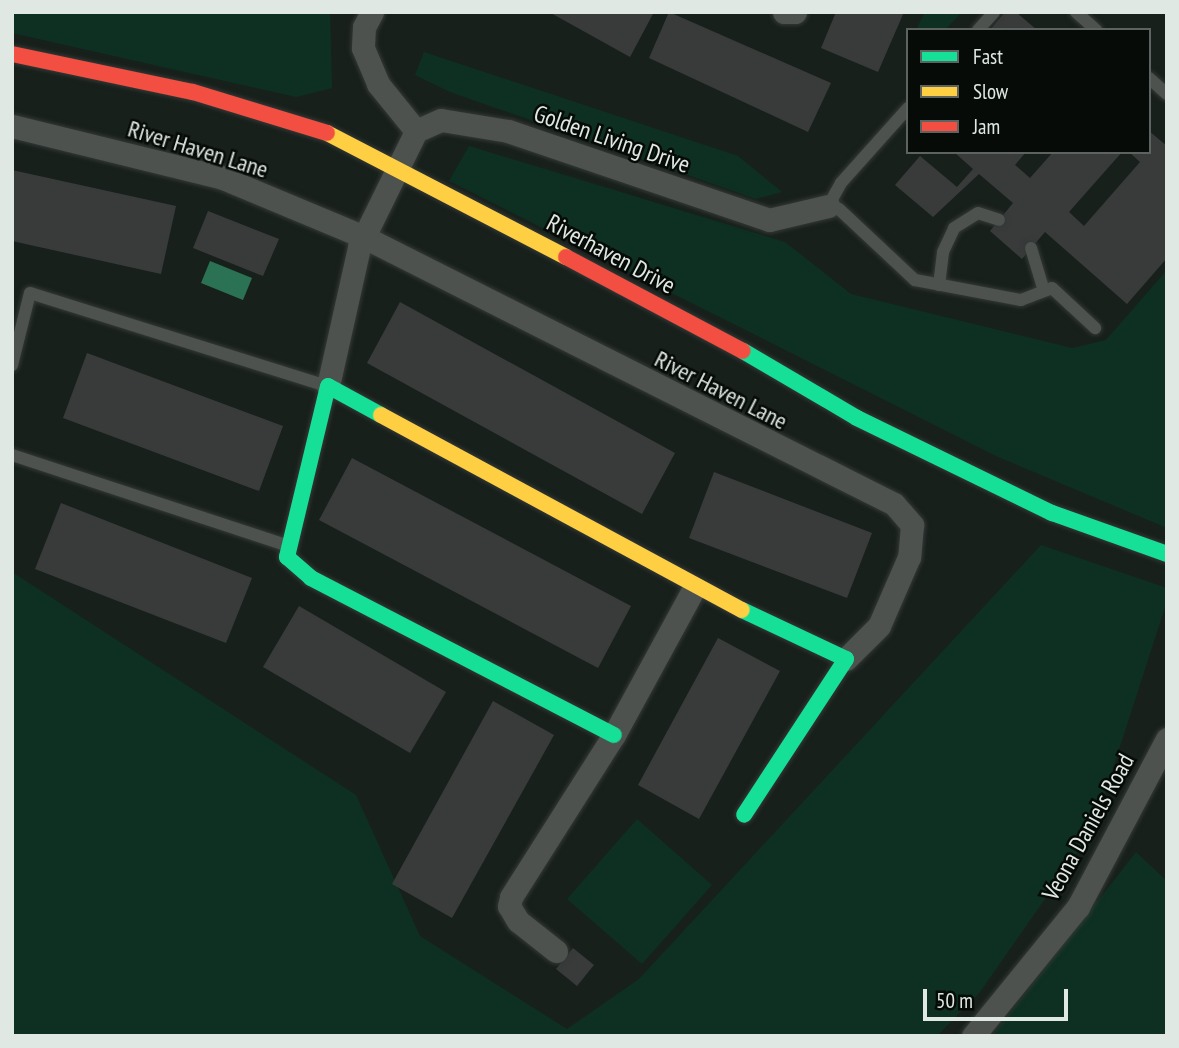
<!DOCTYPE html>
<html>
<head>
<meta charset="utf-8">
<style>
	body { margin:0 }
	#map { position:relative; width:1179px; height:1048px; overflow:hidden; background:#18201c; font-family:"PT Sans Narrow",sans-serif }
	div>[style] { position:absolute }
	.green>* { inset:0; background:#0e3022 }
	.water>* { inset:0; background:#2b7255 }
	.building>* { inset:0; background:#393b3b }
	.roads { filter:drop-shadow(0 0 2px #343936) drop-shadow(0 0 2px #343936) }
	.lane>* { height:12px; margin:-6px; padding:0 6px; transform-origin:6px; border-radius:6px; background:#4d524f }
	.street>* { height:23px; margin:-11.5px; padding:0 11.5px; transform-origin:11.5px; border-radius:11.5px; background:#4d524f }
	.fast>* { height:16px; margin:-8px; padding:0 8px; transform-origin:8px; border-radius:8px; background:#16e098 }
	.slow>* { height:16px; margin:-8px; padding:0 8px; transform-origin:8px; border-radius:8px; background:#ffcf43 }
	.jam>* { height:16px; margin:-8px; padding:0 8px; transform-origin:8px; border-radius:8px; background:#f24e42 }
	span { translate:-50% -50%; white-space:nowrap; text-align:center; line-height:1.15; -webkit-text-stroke:5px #060b08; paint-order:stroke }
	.street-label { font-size:24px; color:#dfe8e3 }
	.frame { position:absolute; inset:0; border:14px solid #dfe8e3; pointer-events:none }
	.legend { position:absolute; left:906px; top:28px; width:245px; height:126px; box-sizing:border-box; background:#060b08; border:2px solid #5d6360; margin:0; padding:9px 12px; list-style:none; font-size:21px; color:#dfe8e3 }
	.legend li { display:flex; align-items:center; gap:14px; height:35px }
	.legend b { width:35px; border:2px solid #5d6360 }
	.scale { position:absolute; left:923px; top:989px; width:145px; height:32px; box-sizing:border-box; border:4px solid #dfe8e3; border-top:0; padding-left:9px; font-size:21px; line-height:24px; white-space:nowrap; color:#dfe8e3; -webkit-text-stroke:5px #060b08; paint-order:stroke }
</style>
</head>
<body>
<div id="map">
	<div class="green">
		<i style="clip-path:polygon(12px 12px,330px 12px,332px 88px,296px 97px,12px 33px)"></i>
		<i style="clip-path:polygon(925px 12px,962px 12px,945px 30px,916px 30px)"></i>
		<i style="clip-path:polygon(424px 52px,738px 156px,782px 192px,756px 199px,450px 92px,415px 75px)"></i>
		<i style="clip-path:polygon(469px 146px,785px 242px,851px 294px,1072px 348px,1106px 340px,1167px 270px,1167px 528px,996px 456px,449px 181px)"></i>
		<i style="clip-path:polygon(1041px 545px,1167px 588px,1167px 601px,1093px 830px,980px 992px,937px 1036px,12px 1036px,12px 572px,356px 795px,420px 936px,567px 1029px,639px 979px)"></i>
		<i style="clip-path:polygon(637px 819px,712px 885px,642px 964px,567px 899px)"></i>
		<i style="clip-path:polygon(1136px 852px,1167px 881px,1167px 1036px,992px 1036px)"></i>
	</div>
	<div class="water">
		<i style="clip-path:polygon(210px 261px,252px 278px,243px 300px,201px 283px)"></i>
	</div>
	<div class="building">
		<i style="clip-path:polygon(549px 12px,654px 12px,630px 57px)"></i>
		<i style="clip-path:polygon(669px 12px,831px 83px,808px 132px,649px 58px)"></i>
		<i style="clip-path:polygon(836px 12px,904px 12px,878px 72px,821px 48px)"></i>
		<i style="clip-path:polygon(1005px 12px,1016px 12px,1037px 30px,990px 30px)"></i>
		<i style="clip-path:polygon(1149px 131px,1167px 146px,1167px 258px,1127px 304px,1045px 232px,1022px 259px,990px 231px,1013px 203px,979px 174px,933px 217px,895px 185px,920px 156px,957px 187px,973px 169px,954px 152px,1026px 152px,1015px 165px,1030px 178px,1053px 152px,1122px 152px,1069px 212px,1084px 226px,1140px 162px,1129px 152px,1149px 152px)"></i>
		<i style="clip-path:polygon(12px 170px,176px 206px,161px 274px,12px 241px)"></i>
		<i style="clip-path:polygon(208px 211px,279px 239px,263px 276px,193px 248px)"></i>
		<i style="clip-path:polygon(400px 302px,675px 453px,642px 514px,367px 363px)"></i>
		<i style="clip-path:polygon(87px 353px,283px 426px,259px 491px,63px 418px)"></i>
		<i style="clip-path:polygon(352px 458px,631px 606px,598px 668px,319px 520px)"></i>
		<i style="clip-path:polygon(714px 472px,872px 533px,847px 598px,689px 538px)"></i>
		<i style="clip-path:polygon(61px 503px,252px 578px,226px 643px,35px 569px)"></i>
		<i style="clip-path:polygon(299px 606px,446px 692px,410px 753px,263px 667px)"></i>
		<i style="clip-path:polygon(718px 638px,780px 671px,699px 819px,638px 785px)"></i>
		<i style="clip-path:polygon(493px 701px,554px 735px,452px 918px,392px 884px)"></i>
		<i style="clip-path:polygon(573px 948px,594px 965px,577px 986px,556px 969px)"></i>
	</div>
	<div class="roads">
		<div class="lane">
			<i style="left:1076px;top:12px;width:27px;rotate:42deg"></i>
			<i style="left:978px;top:30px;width:24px;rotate:-48deg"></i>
			<i style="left:1149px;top:78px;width:24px;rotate:42deg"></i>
			<i style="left:908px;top:108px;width:101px;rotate:131.8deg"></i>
			<i style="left:841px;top:183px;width:26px;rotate:119deg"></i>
			<i style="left:828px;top:206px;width:11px;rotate:15deg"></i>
			<i style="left:839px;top:209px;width:104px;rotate:43.1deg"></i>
			<i style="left:915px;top:280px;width:108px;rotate:10.7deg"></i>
			<i style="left:1021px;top:300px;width:33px;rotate:-21deg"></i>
			<i style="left:1052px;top:288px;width:59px;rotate:42.9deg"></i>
			<i style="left:1031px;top:248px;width:45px;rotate:73.2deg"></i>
			<i style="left:939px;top:285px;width:33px;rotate:-83deg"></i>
			<i style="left:943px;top:252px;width:26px;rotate:-65deg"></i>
			<i style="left:954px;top:228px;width:28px;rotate:-32deg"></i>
			<i style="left:978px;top:213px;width:22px;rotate:18deg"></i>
			<i style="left:12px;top:365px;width:74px;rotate:-76deg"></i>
			<i style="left:30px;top:293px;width:311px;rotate:17.4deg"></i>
			<i style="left:12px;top:455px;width:291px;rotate:18.2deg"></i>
		</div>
		<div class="street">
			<i style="left:372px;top:12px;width:17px;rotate:118deg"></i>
			<i style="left:364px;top:27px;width:21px;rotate:93deg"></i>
			<i style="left:363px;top:48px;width:39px;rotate:67deg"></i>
			<i style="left:378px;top:84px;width:60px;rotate:51deg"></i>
			<i style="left:784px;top:12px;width:11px"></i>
			<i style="left:12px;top:126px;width:217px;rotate:13.8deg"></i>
			<i style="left:223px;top:178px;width:153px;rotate:22.7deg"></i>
			<i style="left:364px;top:237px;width:593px;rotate:26.74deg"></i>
			<i style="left:894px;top:504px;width:28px;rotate:49deg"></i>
			<i style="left:912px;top:525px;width:32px;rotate:95deg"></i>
			<i style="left:909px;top:557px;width:75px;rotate:113.5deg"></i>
			<i style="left:879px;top:626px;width:47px;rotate:135deg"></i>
			<i style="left:328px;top:386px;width:142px;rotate:-77.4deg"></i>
			<i style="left:359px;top:247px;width:129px;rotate:-63.8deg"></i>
			<i style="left:416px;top:131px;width:27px;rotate:-24deg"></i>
			<i style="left:441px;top:120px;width:68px;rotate:9.3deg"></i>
			<i style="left:508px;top:131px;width:276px;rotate:18.8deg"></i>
			<i style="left:769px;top:220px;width:61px;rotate:-13.3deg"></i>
			<i style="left:556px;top:951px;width:48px;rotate:-141.7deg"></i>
			<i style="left:518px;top:921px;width:17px;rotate:-121deg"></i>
			<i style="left:509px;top:906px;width:9px;rotate:-77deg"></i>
			<i style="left:511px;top:897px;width:192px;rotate:-57.6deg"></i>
			<i style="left:614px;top:735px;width:167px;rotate:-61.4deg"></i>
			<i style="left:973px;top:1036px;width:166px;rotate:-50.9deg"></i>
			<i style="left:1078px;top:907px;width:190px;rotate:-62.1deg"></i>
		</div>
		<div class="fast">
			<i style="left:743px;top:351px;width:132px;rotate:30.4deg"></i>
			<i style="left:857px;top:418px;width:217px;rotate:26deg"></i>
			<i style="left:1052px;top:513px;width:122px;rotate:19.6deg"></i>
			<i style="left:381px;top:415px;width:60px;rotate:-151.3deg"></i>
			<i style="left:328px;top:386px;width:176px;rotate:103.5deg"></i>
			<i style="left:287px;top:557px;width:32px;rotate:41deg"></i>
			<i style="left:311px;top:578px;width:341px;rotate:27.4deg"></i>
			<i style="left:742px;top:610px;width:115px;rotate:25.2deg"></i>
			<i style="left:846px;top:659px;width:186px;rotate:123.2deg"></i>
		</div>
		<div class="slow">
			<i style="left:327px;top:133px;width:269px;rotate:27.4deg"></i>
			<i style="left:381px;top:415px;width:410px;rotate:28.4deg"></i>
		</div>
		<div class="jam">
			<i style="left:12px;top:54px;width:185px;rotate:11.9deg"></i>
			<i style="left:193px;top:92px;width:140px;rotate:17deg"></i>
			<i style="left:566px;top:257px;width:200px;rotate:28deg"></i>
		</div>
	</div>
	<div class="street-label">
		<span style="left:612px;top:139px;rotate:19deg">Golden Living Drive</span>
		<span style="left:198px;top:149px;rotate:17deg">River Haven Lane</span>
		<span style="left:611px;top:254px;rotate:28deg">Riverhaven Drive</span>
		<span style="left:721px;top:390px;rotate:27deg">River Haven Lane</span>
		<span style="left:1088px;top:827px;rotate:-61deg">Veona Daniels Road</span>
	</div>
	<div class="frame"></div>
	<ul class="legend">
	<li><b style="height:9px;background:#16e098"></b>Fast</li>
	<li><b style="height:9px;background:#ffcf43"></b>Slow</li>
	<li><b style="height:9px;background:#f24e42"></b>Jam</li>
	</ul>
	<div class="scale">50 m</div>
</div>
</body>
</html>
